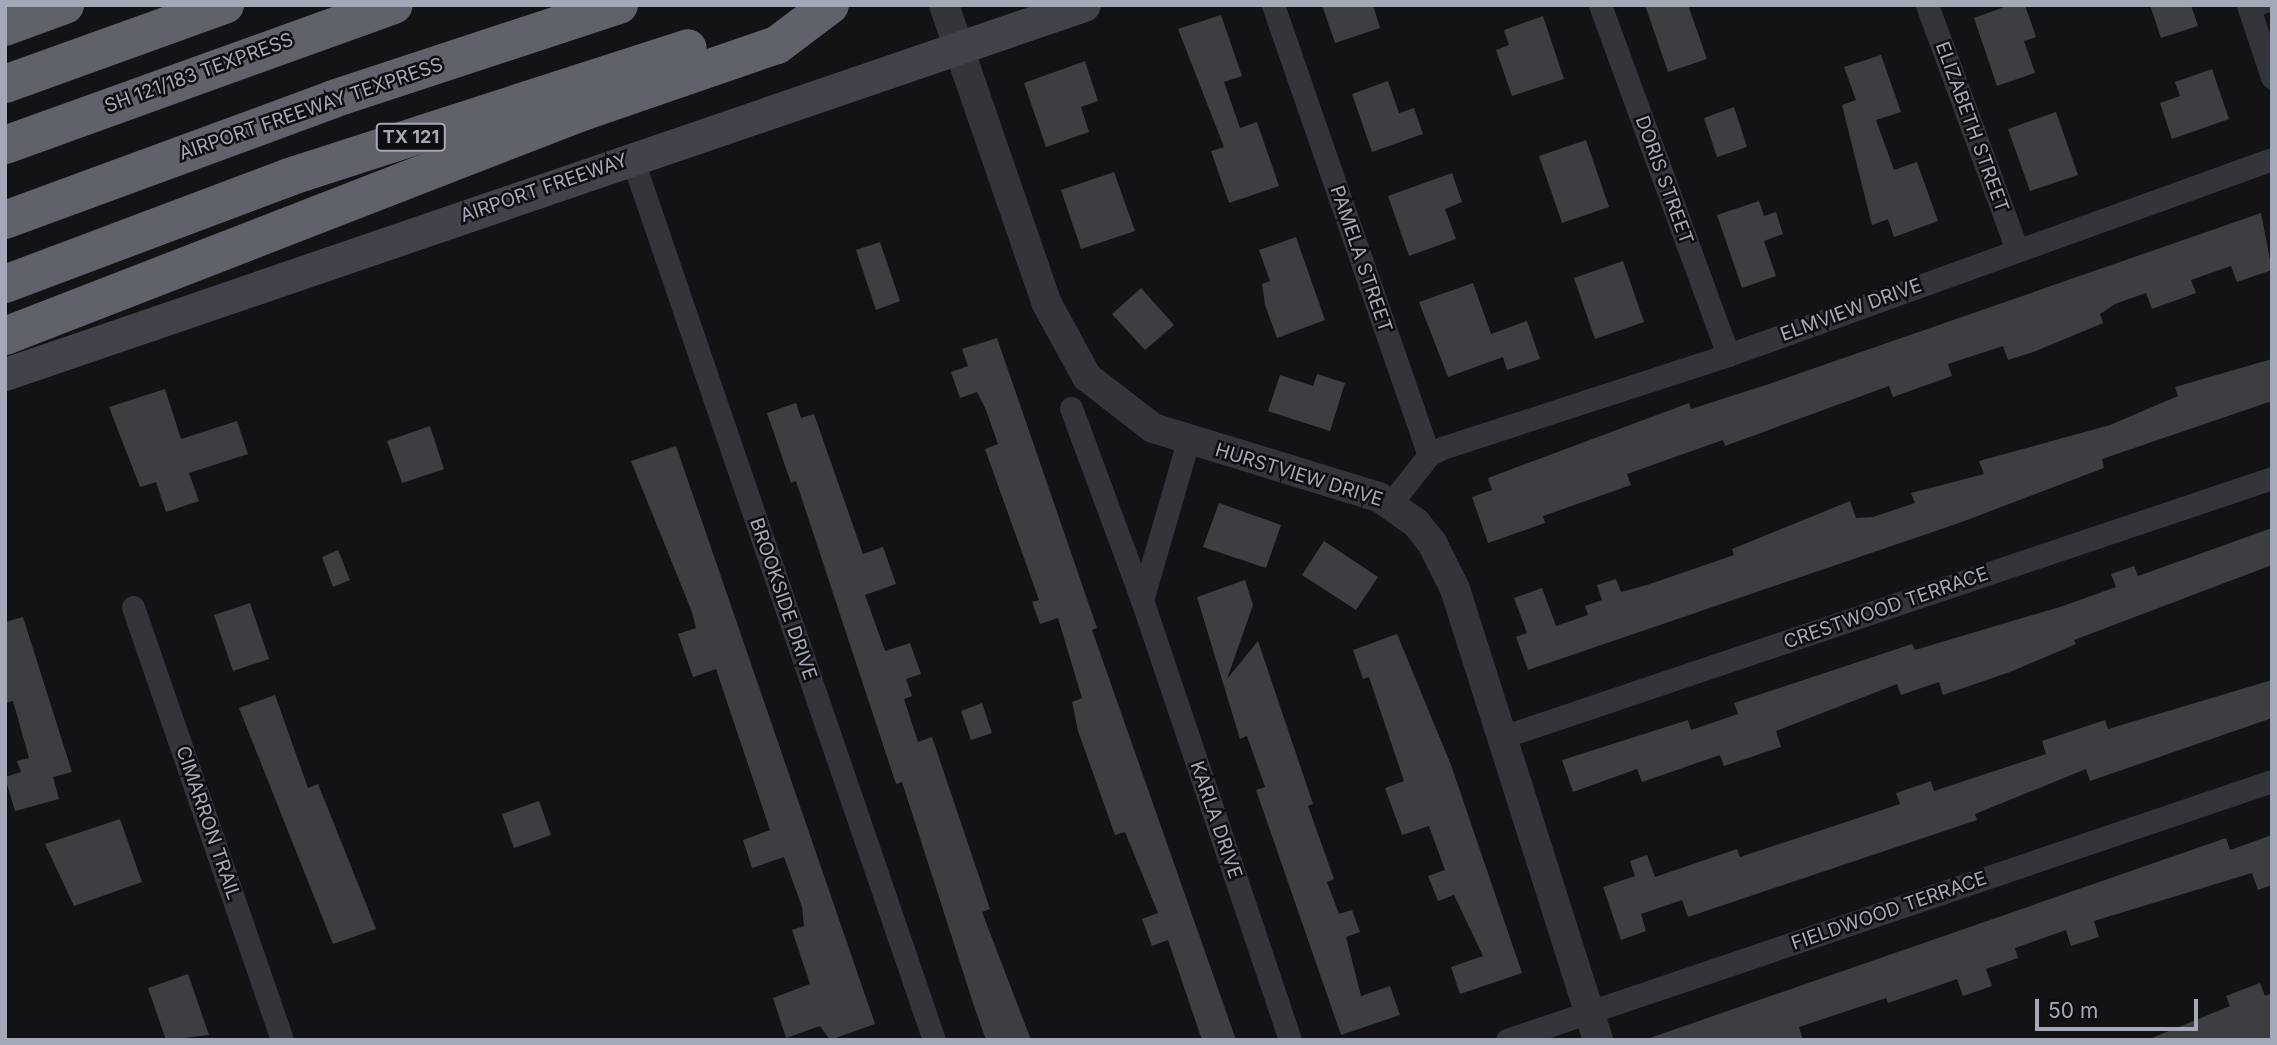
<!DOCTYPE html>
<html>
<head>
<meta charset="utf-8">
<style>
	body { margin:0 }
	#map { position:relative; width:2277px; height:1045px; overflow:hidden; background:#131315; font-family:Inter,sans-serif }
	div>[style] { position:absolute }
	.building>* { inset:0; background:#3c3e42 }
	.service>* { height:12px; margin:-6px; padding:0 6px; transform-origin:6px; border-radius:6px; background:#34353a }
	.minor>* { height:23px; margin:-11.5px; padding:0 11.5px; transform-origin:11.5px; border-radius:11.5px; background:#34353a }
	.tertiary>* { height:30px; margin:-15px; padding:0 15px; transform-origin:15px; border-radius:15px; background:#34353a }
	.secondary>* { height:33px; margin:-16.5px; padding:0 16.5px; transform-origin:16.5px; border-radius:16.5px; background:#42434a }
	.motorway>* { height:38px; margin:-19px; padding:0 19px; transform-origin:19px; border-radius:19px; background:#5f626b }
	span { translate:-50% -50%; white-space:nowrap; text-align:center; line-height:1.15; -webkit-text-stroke:5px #0e0e10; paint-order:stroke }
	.shield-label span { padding:2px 5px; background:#0e0e10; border:2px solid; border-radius:5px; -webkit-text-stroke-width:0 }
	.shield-label { font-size:18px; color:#a3a9b6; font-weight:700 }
	.street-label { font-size:19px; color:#a3a9b6 }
	.frame { position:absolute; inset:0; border:7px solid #a3a9b6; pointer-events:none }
	.scale { position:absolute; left:2035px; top:999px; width:163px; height:32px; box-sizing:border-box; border:4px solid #a3a9b6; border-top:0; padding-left:9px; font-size:21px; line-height:24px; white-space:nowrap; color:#a3a9b6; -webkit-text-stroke:5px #0e0e10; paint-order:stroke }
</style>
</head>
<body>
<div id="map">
	<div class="building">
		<i style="clip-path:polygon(1322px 5px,1373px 5px,1380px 28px,1335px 43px)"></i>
		<i style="clip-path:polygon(1645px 5px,1688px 5px,1707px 59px,1668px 72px)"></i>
		<i style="clip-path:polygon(2010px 5px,2025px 5px,2036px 37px,2024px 41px,2035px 73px,1997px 86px,1974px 18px)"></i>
		<i style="clip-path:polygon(2150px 5px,2191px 5px,2198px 26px,2161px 38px)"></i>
		<i style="clip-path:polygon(1221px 15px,1242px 76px,1224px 82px,1240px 128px,1257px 122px,1279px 186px,1229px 203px,1211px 151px,1224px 147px,1178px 29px)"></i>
		<i style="clip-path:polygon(1543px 16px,1564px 79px,1512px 96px,1496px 50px,1509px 45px,1504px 30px)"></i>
		<i style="clip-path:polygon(1881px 55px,1901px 112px,1876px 120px,1894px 170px,1917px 162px,1938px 221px,1894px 237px,1888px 219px,1872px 225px,1842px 105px,1856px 100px,1844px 67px)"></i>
		<i style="clip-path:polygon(1085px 61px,1098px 101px,1081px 107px,1089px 132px,1046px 147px,1024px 83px)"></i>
		<i style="clip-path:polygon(2212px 69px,2229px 119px,2172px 139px,2160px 103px,2180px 96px,2175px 82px)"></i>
		<i style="clip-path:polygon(1388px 81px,1399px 113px,1414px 108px,1423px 134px,1372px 152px,1352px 94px)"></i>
		<i style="clip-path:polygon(1734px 107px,1747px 147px,1717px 157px,1704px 118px)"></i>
		<i style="clip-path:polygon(2056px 112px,2078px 175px,2030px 191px,2008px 129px)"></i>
		<i style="clip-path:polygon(1586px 140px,1609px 207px,1562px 223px,1539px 156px)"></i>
		<i style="clip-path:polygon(1114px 172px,1135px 231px,1081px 249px,1061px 190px)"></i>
		<i style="clip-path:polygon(1452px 173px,1462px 202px,1445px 209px,1456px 239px,1409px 256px,1388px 196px)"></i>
		<i style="clip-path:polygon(1759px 201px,1764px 216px,1776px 212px,1783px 234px,1764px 241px,1776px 276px,1742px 288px,1717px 215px)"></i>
		<i style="clip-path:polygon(2261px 213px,2272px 270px,2237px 282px,2231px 266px,2191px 280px,2196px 293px,2152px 309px,2146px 293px,2115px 304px,2100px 314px,2103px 323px,2036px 351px,2008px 360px,2003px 346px,1948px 364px,1952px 376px,1893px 397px,1889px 386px,1725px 446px,1723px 440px,1627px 474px,1631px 485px,1543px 516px,1545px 523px,1488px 543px,1472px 497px,1492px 490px,1488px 478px,1689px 403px,1691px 409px,1769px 384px)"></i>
		<i style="clip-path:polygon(1296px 237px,1325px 320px,1277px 338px,1265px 305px,1262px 284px,1270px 281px,1259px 250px)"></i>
		<i style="clip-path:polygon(880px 242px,900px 301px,876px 310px,856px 250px)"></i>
		<i style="clip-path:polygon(1623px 261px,1644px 322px,1595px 339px,1574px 278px)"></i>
		<i style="clip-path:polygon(1473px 283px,1491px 334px,1527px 321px,1540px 359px,1507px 370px,1503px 357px,1448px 377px,1419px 302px)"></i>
		<i style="clip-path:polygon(1141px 288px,1174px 325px,1145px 350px,1112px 314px)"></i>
		<i style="clip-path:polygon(997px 338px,1097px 628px,1092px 630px,1236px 1040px,1202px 1040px,1168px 940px,1152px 946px,1142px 919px,1158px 913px,1125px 832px,1115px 835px,1078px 731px,1072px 702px,1082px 698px,1058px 618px,1040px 624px,1032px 602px,1039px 600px,985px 449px,998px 444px,986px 410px,977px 392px,960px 398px,951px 372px,968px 366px,962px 349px)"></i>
		<i style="clip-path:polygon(2272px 359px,2272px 401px,2102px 459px,2104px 468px,1959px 523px,1528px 670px,1516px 637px,1527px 633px,1514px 598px,1542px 588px,1556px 626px,1588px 615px,1585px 606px,1602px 600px,1597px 585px,1616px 579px,1621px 592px,1647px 585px,1734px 555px,1732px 549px,1850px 501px,1856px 518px,1873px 517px,1915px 503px,1911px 493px,1984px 474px,1979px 461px,2110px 425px,2178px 396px,2175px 387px)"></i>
		<i style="clip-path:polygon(1317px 374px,1345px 383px,1330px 431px,1268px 411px,1280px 375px,1313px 386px)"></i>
		<i style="clip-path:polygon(165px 389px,181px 439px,237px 421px,248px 454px,189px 473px,199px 501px,166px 512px,156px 482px,140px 487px,109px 407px)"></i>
		<i style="clip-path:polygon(796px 403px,801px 418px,814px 414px,863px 554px,883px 547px,896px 584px,865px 595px,885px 651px,910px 643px,921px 674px,906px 679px,912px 696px,904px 699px,918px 742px,932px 737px,990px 909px,982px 912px,1031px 1040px,986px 1040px,974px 1006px,902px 782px,896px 784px,796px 481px,791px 483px,767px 413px)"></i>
		<i style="clip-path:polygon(430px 426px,444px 469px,402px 483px,387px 441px)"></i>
		<i style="clip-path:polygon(676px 446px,875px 1024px,830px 1040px,820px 1026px,786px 1038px,773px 998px,810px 984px,792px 930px,804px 926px,802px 907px,784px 857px,752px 868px,743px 840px,770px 830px,716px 669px,693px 677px,678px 634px,696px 628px,692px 612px,631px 461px)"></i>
		<i style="clip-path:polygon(1219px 503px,1281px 525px,1266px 568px,1203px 547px)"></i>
		<i style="clip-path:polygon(2272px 528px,2272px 565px,2074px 640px,2076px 644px,2010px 672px,1943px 695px,1939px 682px,1901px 695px,1897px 684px,1776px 731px,1781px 747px,1724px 766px,1720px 755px,1642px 782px,1637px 769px,1573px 792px,1562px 760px,1688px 720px,1691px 730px,1738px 714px,1734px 703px,1912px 644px,1915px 650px,2063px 606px,2116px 587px,2111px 574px,2134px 566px,2138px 576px)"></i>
		<i style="clip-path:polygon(1324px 541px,1378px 577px,1356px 610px,1302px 575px)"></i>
		<i style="clip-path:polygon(338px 550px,350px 580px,333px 587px,322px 557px)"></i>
		<i style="clip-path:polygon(1245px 580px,1253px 605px,1227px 679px,1258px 641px,1313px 804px,1308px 806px,1334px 879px,1327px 882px,1339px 914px,1352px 910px,1360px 932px,1346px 937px,1361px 996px,1390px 986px,1400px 1015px,1341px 1035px,1256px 790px,1265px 787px,1247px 736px,1240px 739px,1197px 597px)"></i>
		<i style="clip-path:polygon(250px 603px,269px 659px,233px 671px,214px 615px)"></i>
		<i style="clip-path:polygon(23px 617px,72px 772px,53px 777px,59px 799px,15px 811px,5px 777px,21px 772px,17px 761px,29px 758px,13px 701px,5px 703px,5px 622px)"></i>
		<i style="clip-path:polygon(1397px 634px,1451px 765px,1522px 973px,1460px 994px,1451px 967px,1483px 956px,1454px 895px,1438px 901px,1428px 876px,1445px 870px,1429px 826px,1402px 835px,1385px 788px,1404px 781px,1369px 677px,1363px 679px,1353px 650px)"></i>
		<i style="clip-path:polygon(2272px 680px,2272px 718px,2090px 781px,2086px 769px,1975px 814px,1977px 820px,1688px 917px,1682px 900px,1641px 914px,1646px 931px,1621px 940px,1603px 887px,1635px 876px,1630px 861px,1647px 855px,1655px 877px,1737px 849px,1740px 857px,1900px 804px,1896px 793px,1931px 781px,1934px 791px,2046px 754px,2042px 741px,2105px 720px,2108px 729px)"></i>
		<i style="clip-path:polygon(275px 695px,308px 788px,318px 784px,376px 929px,333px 944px,239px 708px)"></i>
		<i style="clip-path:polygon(982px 703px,992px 733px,971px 740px,961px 711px)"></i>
		<i style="clip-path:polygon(539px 801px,551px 835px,514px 848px,502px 814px)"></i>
		<i style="clip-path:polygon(120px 819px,142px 882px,74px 906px,45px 844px)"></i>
		<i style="clip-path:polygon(2272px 835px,2272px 885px,2258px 890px,2252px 873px,2094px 921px,2099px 937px,2071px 946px,2066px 930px,2015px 948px,2018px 958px,1986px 969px,1992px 986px,1963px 996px,1957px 979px,1888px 1003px,1886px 998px,1799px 1027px,1803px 1040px,1644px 1040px,2226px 838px,2230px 850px)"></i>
		<i style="clip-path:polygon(188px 974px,209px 1035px,166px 1040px,148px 988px)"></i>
		<i style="clip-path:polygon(2260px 983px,2265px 996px,2272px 993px,2272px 1040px,2147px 1040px,2230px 1006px,2226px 996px)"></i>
	</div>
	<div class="service">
		<i style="left:2250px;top:13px;width:23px;rotate:-20deg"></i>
	</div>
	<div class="minor">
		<i style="left:1273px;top:5px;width:476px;rotate:70.9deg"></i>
		<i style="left:1600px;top:5px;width:373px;rotate:69.9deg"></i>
		<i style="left:1927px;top:5px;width:260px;rotate:69.8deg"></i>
		<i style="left:2248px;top:5px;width:76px;rotate:71.6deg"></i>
		<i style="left:632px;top:158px;width:932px;rotate:71.1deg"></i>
		<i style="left:1071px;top:408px;width:205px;rotate:69.7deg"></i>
		<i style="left:1188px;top:441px;width:166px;rotate:106.1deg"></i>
		<i style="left:1142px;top:600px;width:464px;rotate:71.4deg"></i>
		<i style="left:1391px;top:503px;width:61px;rotate:-51.6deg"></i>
		<i style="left:1429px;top:455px;width:15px;rotate:-28deg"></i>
		<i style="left:1442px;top:448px;width:301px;rotate:-18deg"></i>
		<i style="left:1728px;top:355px;width:578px;rotate:-19.81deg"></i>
		<i style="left:133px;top:607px;width:458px;rotate:71deg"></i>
		<i style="left:1499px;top:738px;width:816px;rotate:-18.59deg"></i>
		<i style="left:1507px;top:1040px;width:808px;rotate:-18.7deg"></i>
	</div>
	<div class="tertiary">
		<i style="left:944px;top:5px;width:316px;rotate:71deg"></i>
		<i style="left:1047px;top:304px;width:83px;rotate:61.3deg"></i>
		<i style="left:1087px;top:377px;width:83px;rotate:37.7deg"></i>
		<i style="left:1153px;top:428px;width:236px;rotate:17deg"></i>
		<i style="left:1379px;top:497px;width:45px;rotate:35.1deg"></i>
		<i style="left:1416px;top:523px;width:26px;rotate:51deg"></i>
		<i style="left:1432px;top:543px;width:51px;rotate:63.4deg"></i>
		<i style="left:1455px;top:589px;width:473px;rotate:72.4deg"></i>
	</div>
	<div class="secondary">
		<i style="left:5px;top:374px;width:1140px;rotate:-18.88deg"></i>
	</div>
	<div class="motorway">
		<i style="left:5px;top:27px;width:64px;rotate:-20.1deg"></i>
		<i style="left:5px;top:84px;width:234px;rotate:-19.8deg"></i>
		<i style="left:5px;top:145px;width:413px;rotate:-19.8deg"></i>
		<i style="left:5px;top:220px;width:350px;rotate:-20.2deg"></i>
		<i style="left:333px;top:99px;width:301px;rotate:-18.2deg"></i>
		<i style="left:5px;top:284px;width:303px;rotate:-20.6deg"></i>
		<i style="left:289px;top:177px;width:419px;rotate:-17.9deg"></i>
		<i style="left:5px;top:336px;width:619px;rotate:-21.22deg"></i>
		<i style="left:582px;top:112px;width:206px;rotate:-19deg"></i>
		<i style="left:777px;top:45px;width:66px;rotate:-37deg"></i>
	</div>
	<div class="shield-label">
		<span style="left:411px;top:137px">TX 121</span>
	</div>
	<div class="street-label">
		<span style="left:199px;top:73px;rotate:-20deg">SH 121/183 TEXPRESS</span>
		<span style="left:311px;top:109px;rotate:-19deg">AIRPORT FREEWAY TEXPRESS</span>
		<span style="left:1972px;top:127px;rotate:70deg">ELIZABETH STREET</span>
		<span style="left:1664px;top:180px;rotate:70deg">DORIS STREET</span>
		<span style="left:544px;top:188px;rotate:-19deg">AIRPORT FREEWAY</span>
		<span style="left:1361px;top:259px;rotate:71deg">PAMELA STREET</span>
		<span style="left:1851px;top:310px;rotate:-20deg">ELMVIEW DRIVE</span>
		<span style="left:1299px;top:475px;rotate:17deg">HURSTVIEW DRIVE</span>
		<span style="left:783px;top:599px;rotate:71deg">BROOKSIDE DRIVE</span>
		<span style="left:1886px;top:608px;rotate:-19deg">CRESTWOOD TERRACE</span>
		<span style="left:1216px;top:820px;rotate:71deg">KARLA DRIVE</span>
		<span style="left:208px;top:823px;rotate:71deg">CIMARRON TRAIL</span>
		<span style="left:1889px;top:911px;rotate:-19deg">FIELDWOOD TERRACE</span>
	</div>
	<div class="frame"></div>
	<div class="scale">50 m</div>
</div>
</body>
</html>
